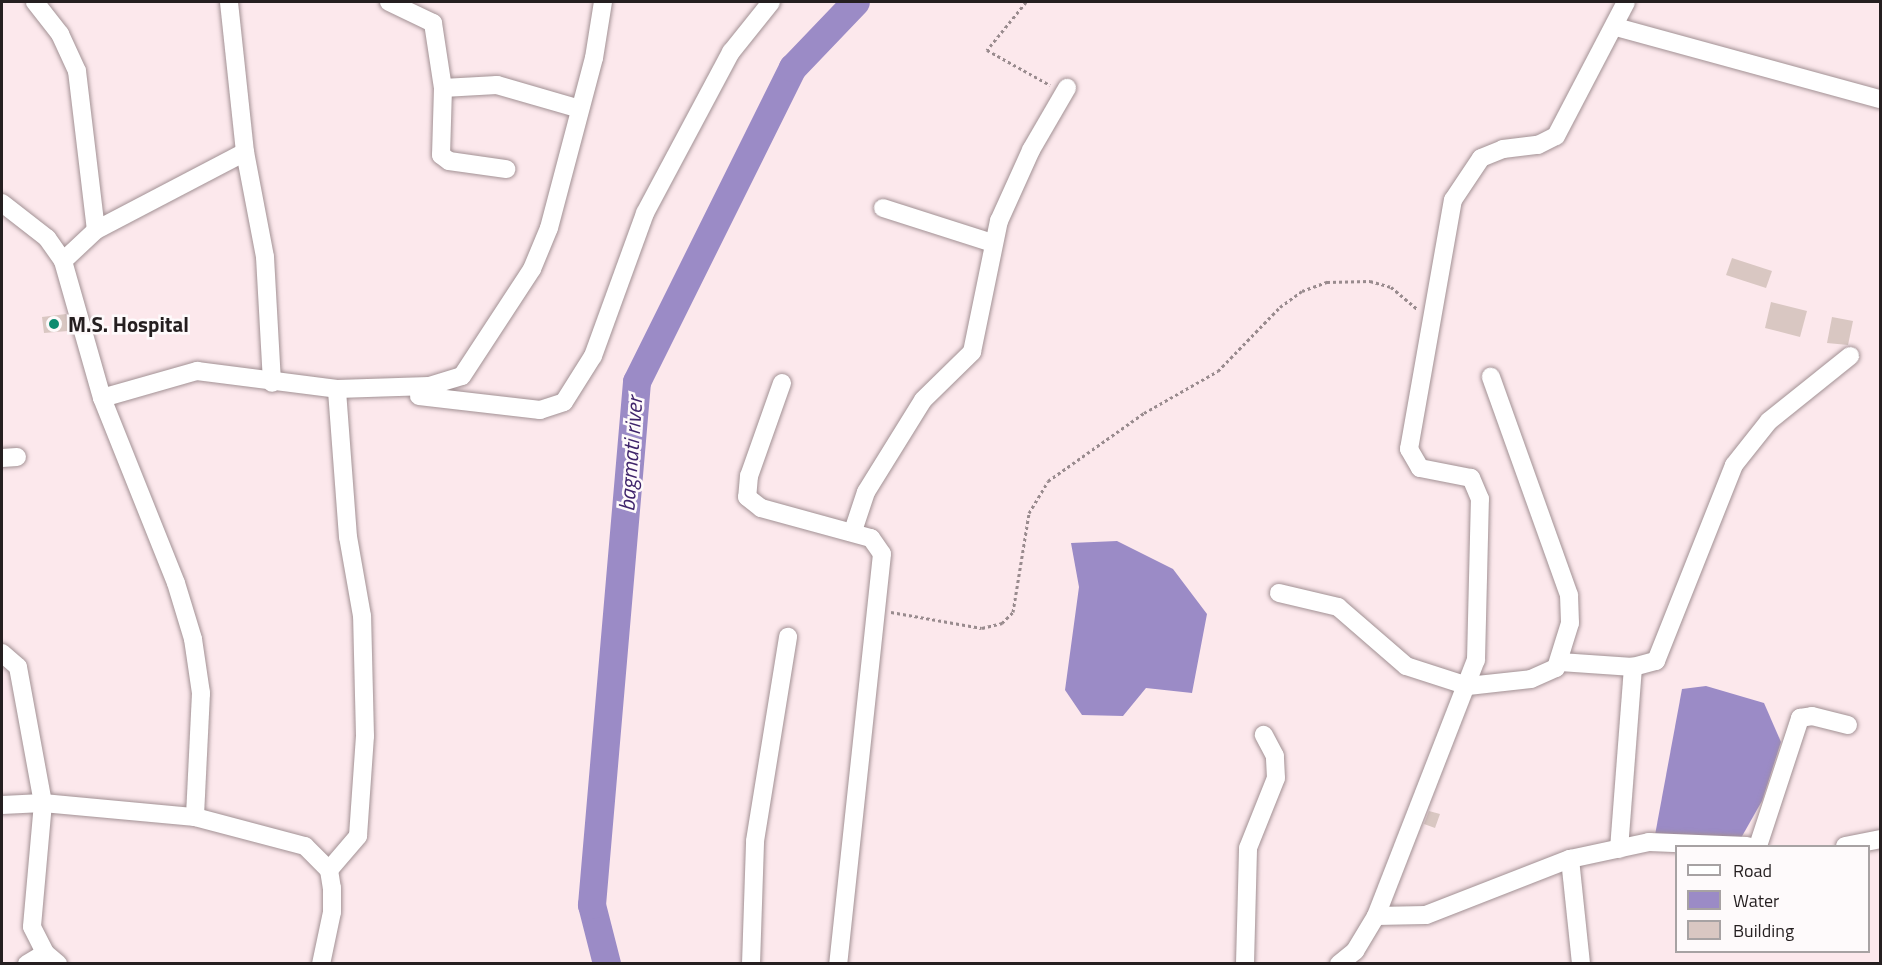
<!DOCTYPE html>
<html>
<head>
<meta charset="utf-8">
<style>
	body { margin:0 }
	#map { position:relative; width:1882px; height:965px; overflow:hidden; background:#fce8ec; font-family:"Titillium Web",sans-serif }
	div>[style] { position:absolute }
	.water>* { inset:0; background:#9b8bc6 }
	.river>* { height:28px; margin:-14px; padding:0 14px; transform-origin:14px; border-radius:14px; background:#9b8bc6 }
	.building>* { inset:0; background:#d9c7c2 }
	.path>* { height:3px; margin-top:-1.5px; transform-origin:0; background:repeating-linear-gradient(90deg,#998b8e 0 3px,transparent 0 6px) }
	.roads { filter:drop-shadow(0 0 2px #a29194) drop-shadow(0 0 2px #a29194) }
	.minor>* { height:18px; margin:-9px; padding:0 9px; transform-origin:9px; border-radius:9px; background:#fff }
	.dots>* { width:16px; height:16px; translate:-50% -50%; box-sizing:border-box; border:3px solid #fefafb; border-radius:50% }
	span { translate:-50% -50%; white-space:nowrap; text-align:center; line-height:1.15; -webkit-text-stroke:5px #fefafb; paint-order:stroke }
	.poi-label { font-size:21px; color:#251f20; font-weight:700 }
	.left { translate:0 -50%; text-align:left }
	.water-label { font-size:22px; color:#3e236a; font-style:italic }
	.frame { position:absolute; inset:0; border:3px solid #251f20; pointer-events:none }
	.legend { position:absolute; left:1675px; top:845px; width:195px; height:108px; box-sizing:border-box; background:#fefafb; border:2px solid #a7a2a3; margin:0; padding:8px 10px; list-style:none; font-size:18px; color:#251f20 }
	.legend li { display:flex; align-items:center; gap:12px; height:30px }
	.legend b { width:30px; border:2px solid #a7a2a3 }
</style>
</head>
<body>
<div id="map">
	<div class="water">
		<i style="clip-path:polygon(1117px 541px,1173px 569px,1207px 614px,1192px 693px,1146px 688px,1123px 716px,1082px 715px,1065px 690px,1079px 587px,1071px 543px)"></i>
		<i style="clip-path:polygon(1706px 686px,1764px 703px,1781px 742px,1762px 801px,1741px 838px,1655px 835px,1682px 689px)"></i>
	</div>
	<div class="river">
		<i style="left:607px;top:964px;width:61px;rotate:-104.3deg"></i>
		<i style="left:592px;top:905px;width:525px;rotate:-85.08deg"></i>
		<i style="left:637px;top:382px;width:351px;rotate:-63.6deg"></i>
		<i style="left:793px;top:68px;width:91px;rotate:-46.3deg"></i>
	</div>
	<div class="building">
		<i style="clip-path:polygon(1732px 258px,1772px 271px,1766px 288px,1726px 275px)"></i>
		<i style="clip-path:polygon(1771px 302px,1807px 311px,1800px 337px,1765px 328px)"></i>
		<i style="clip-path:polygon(66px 314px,68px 331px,44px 333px,42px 317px)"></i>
		<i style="clip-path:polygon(1832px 317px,1853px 321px,1848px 345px,1827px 343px)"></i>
		<i style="clip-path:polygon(1429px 811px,1440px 814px,1435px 828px,1424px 824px)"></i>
	</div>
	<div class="path">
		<i style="left:1026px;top:2px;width:62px;rotate:129.1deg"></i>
		<i style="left:987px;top:50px;width:72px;rotate:29.1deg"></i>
		<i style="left:891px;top:612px;width:92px;rotate:10deg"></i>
		<i style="left:982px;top:628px;width:21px;rotate:-14deg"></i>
		<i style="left:1002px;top:623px;width:16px;rotate:-45deg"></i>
		<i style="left:1013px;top:612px;width:100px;rotate:-80.8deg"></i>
		<i style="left:1029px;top:513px;width:37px;rotate:-59deg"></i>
		<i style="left:1048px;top:481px;width:118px;rotate:-35.3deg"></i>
		<i style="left:1144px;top:413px;width:85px;rotate:-29.6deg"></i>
		<i style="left:1218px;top:371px;width:89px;rotate:-45.9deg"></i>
		<i style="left:1280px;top:307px;width:27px;rotate:-36deg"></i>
		<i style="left:1302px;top:291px;width:27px;rotate:-20deg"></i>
		<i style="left:1327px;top:282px;width:43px;rotate:-1.3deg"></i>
		<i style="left:1370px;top:281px;width:22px;rotate:16deg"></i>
		<i style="left:1391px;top:287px;width:35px;rotate:40deg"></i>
	</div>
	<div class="roads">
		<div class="minor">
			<i style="left:35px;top:2px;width:41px;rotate:52deg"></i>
			<i style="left:60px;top:34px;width:41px;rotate:65.3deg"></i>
			<i style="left:77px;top:71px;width:160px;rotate:83.2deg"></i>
			<i style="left:389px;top:2px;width:49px;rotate:25.5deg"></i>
			<i style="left:433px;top:23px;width:66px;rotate:81.3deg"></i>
			<i style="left:443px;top:88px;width:67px;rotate:91.7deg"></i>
			<i style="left:441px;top:155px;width:10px;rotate:37deg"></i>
			<i style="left:449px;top:161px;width:58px;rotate:8deg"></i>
			<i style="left:1616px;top:27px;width:274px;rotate:15.3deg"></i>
			<i style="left:443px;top:88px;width:54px;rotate:-3.2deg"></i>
			<i style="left:497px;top:85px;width:86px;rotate:16.1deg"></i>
			<i style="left:245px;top:152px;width:107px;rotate:79.2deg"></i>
			<i style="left:265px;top:257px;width:126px;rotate:86.8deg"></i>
			<i style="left:2px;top:203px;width:57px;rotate:37.9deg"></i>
			<i style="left:47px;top:238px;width:28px;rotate:55deg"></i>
			<i style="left:63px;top:261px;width:142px;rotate:74.1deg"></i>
			<i style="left:102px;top:398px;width:199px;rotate:68.2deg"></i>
			<i style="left:176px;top:583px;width:59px;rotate:73.1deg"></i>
			<i style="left:193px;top:639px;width:55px;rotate:81.6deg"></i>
			<i style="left:201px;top:693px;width:124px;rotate:92.8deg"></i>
			<i style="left:883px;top:208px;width:115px;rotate:17.7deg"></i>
			<i style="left:63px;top:261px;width:45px;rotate:-43.2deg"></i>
			<i style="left:96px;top:230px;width:168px;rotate:-27.6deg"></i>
			<i style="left:245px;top:152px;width:151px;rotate:-96.1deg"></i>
			<i style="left:782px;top:383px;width:99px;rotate:109.5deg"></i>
			<i style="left:749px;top:476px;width:21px;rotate:95deg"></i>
			<i style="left:747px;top:497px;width:18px;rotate:38deg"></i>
			<i style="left:761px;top:508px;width:114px;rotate:15.3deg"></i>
			<i style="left:871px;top:538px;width:19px;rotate:55deg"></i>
			<i style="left:882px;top:554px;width:412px;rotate:96.1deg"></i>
			<i style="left:419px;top:396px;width:122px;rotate:6.6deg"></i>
			<i style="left:540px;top:410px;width:25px;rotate:-18deg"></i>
			<i style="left:564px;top:402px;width:54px;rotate:-57.8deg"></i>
			<i style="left:593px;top:356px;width:152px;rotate:-70deg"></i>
			<i style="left:645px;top:213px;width:183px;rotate:-61.9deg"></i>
			<i style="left:731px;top:52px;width:64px;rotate:-51.3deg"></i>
			<i style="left:102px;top:398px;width:99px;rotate:-15.9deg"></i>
			<i style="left:197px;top:371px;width:141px;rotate:7.3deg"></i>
			<i style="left:337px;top:389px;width:92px;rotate:-1.9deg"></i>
			<i style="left:429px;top:386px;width:34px;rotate:-17deg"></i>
			<i style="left:462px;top:376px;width:128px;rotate:-56.8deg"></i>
			<i style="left:532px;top:269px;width:44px;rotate:-67.5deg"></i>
			<i style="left:549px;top:228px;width:176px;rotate:-75.2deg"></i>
			<i style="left:594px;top:58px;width:57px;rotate:-80.9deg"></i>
			<i style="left:2px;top:458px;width:15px;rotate:-4deg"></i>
			<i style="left:853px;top:531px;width:41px;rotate:-71.6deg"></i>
			<i style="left:866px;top:492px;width:108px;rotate:-58.2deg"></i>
			<i style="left:923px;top:400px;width:69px;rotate:-44.4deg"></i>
			<i style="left:972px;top:352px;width:134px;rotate:-78.4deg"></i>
			<i style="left:999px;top:221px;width:78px;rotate:-65.7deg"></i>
			<i style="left:1031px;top:150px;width:72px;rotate:-59.9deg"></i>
			<i style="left:1279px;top:593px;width:61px;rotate:13.3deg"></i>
			<i style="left:1338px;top:607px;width:90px;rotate:40.9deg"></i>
			<i style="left:1406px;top:666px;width:65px;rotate:17.9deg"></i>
			<i style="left:1468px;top:686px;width:63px;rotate:-6.3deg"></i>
			<i style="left:1531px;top:679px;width:27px;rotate:-24deg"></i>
			<i style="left:1556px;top:668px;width:47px;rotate:-72.7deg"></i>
			<i style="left:1570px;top:623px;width:28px;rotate:-92deg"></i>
			<i style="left:1569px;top:595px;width:232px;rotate:-109.7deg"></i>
			<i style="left:2px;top:653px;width:21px;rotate:41deg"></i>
			<i style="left:18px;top:667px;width:138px;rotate:79.6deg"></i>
			<i style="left:43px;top:803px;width:124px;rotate:95.1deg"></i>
			<i style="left:32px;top:927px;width:29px;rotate:63deg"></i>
			<i style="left:45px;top:953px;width:17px;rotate:40deg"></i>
			<i style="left:1560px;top:662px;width:73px;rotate:3.9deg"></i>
			<i style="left:1633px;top:667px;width:24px;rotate:-15deg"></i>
			<i style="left:1656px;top:661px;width:211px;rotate:-68.3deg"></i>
			<i style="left:1734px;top:465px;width:56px;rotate:-51.5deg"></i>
			<i style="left:1769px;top:421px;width:104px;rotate:-38.7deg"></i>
			<i style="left:2px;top:805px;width:41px;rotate:-2.8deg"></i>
			<i style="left:43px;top:803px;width:153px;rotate:5.3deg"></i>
			<i style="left:195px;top:817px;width:114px;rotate:14.8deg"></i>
			<i style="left:305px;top:846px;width:34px;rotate:45deg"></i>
			<i style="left:329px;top:870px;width:18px;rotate:81deg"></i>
			<i style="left:332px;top:888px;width:24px;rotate:90deg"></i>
			<i style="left:332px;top:912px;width:53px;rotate:101.9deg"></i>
			<i style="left:1758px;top:846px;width:135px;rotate:-71.8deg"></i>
			<i style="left:1800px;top:718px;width:12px;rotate:-9deg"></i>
			<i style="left:1812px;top:716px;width:37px;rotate:14deg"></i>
			<i style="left:1845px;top:846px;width:36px;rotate:-11deg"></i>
			<i style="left:1619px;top:849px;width:183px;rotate:-85.6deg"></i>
			<i style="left:1570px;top:859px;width:105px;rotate:84deg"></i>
			<i style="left:329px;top:870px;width:45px;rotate:-49.5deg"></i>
			<i style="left:358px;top:836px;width:100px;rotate:-86deg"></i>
			<i style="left:365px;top:736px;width:120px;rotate:-91.4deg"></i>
			<i style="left:362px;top:616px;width:80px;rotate:-100deg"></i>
			<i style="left:348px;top:537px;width:148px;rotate:-94.3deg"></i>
			<i style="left:1376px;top:916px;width:50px;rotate:-1.1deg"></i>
			<i style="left:1426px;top:915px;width:155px;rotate:-21.3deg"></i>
			<i style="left:1570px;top:859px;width:81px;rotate:-12.1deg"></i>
			<i style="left:1649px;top:842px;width:98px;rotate:2.3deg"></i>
			<i style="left:27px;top:964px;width:21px;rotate:-31deg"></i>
			<i style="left:751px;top:964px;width:123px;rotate:-88.1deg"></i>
			<i style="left:755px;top:841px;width:207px;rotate:-80.8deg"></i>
			<i style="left:1245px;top:964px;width:116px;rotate:-88.5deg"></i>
			<i style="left:1248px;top:848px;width:75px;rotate:-68.2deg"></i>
			<i style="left:1276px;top:778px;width:22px;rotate:-93deg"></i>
			<i style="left:1275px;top:756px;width:24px;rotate:-118deg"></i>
			<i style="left:1339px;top:964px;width:21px;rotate:-39deg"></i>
			<i style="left:1355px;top:951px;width:41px;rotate:-59deg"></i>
			<i style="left:1376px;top:916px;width:275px;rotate:-68.7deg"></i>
			<i style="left:1476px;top:660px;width:161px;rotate:-88.6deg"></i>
			<i style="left:1480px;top:499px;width:23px;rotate:-113deg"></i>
			<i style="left:1471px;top:478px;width:52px;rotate:-168.9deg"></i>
			<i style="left:1420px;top:468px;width:22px;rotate:-120deg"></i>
			<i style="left:1409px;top:449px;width:253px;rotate:-80deg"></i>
			<i style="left:1453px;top:200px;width:50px;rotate:-56.3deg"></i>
			<i style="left:1481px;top:158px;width:24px;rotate:-22deg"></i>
			<i style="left:1503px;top:149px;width:35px;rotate:-7deg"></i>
			<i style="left:1538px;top:145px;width:20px;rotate:-27deg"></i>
			<i style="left:1556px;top:136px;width:151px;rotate:-62.4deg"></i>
		</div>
	</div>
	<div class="dots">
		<i style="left:54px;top:324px;background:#0d8c70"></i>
	</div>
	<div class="poi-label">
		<span class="left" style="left:68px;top:324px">M.S. Hospital</span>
	</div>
	<div class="water-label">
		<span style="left:631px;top:454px;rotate:-86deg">bagmati river</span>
	</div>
	<div class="frame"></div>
	<ul class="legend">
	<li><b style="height:8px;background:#fff"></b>Road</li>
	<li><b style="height:16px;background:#9b8bc6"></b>Water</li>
	<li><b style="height:16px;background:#d9c7c2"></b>Building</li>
	</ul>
</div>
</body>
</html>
